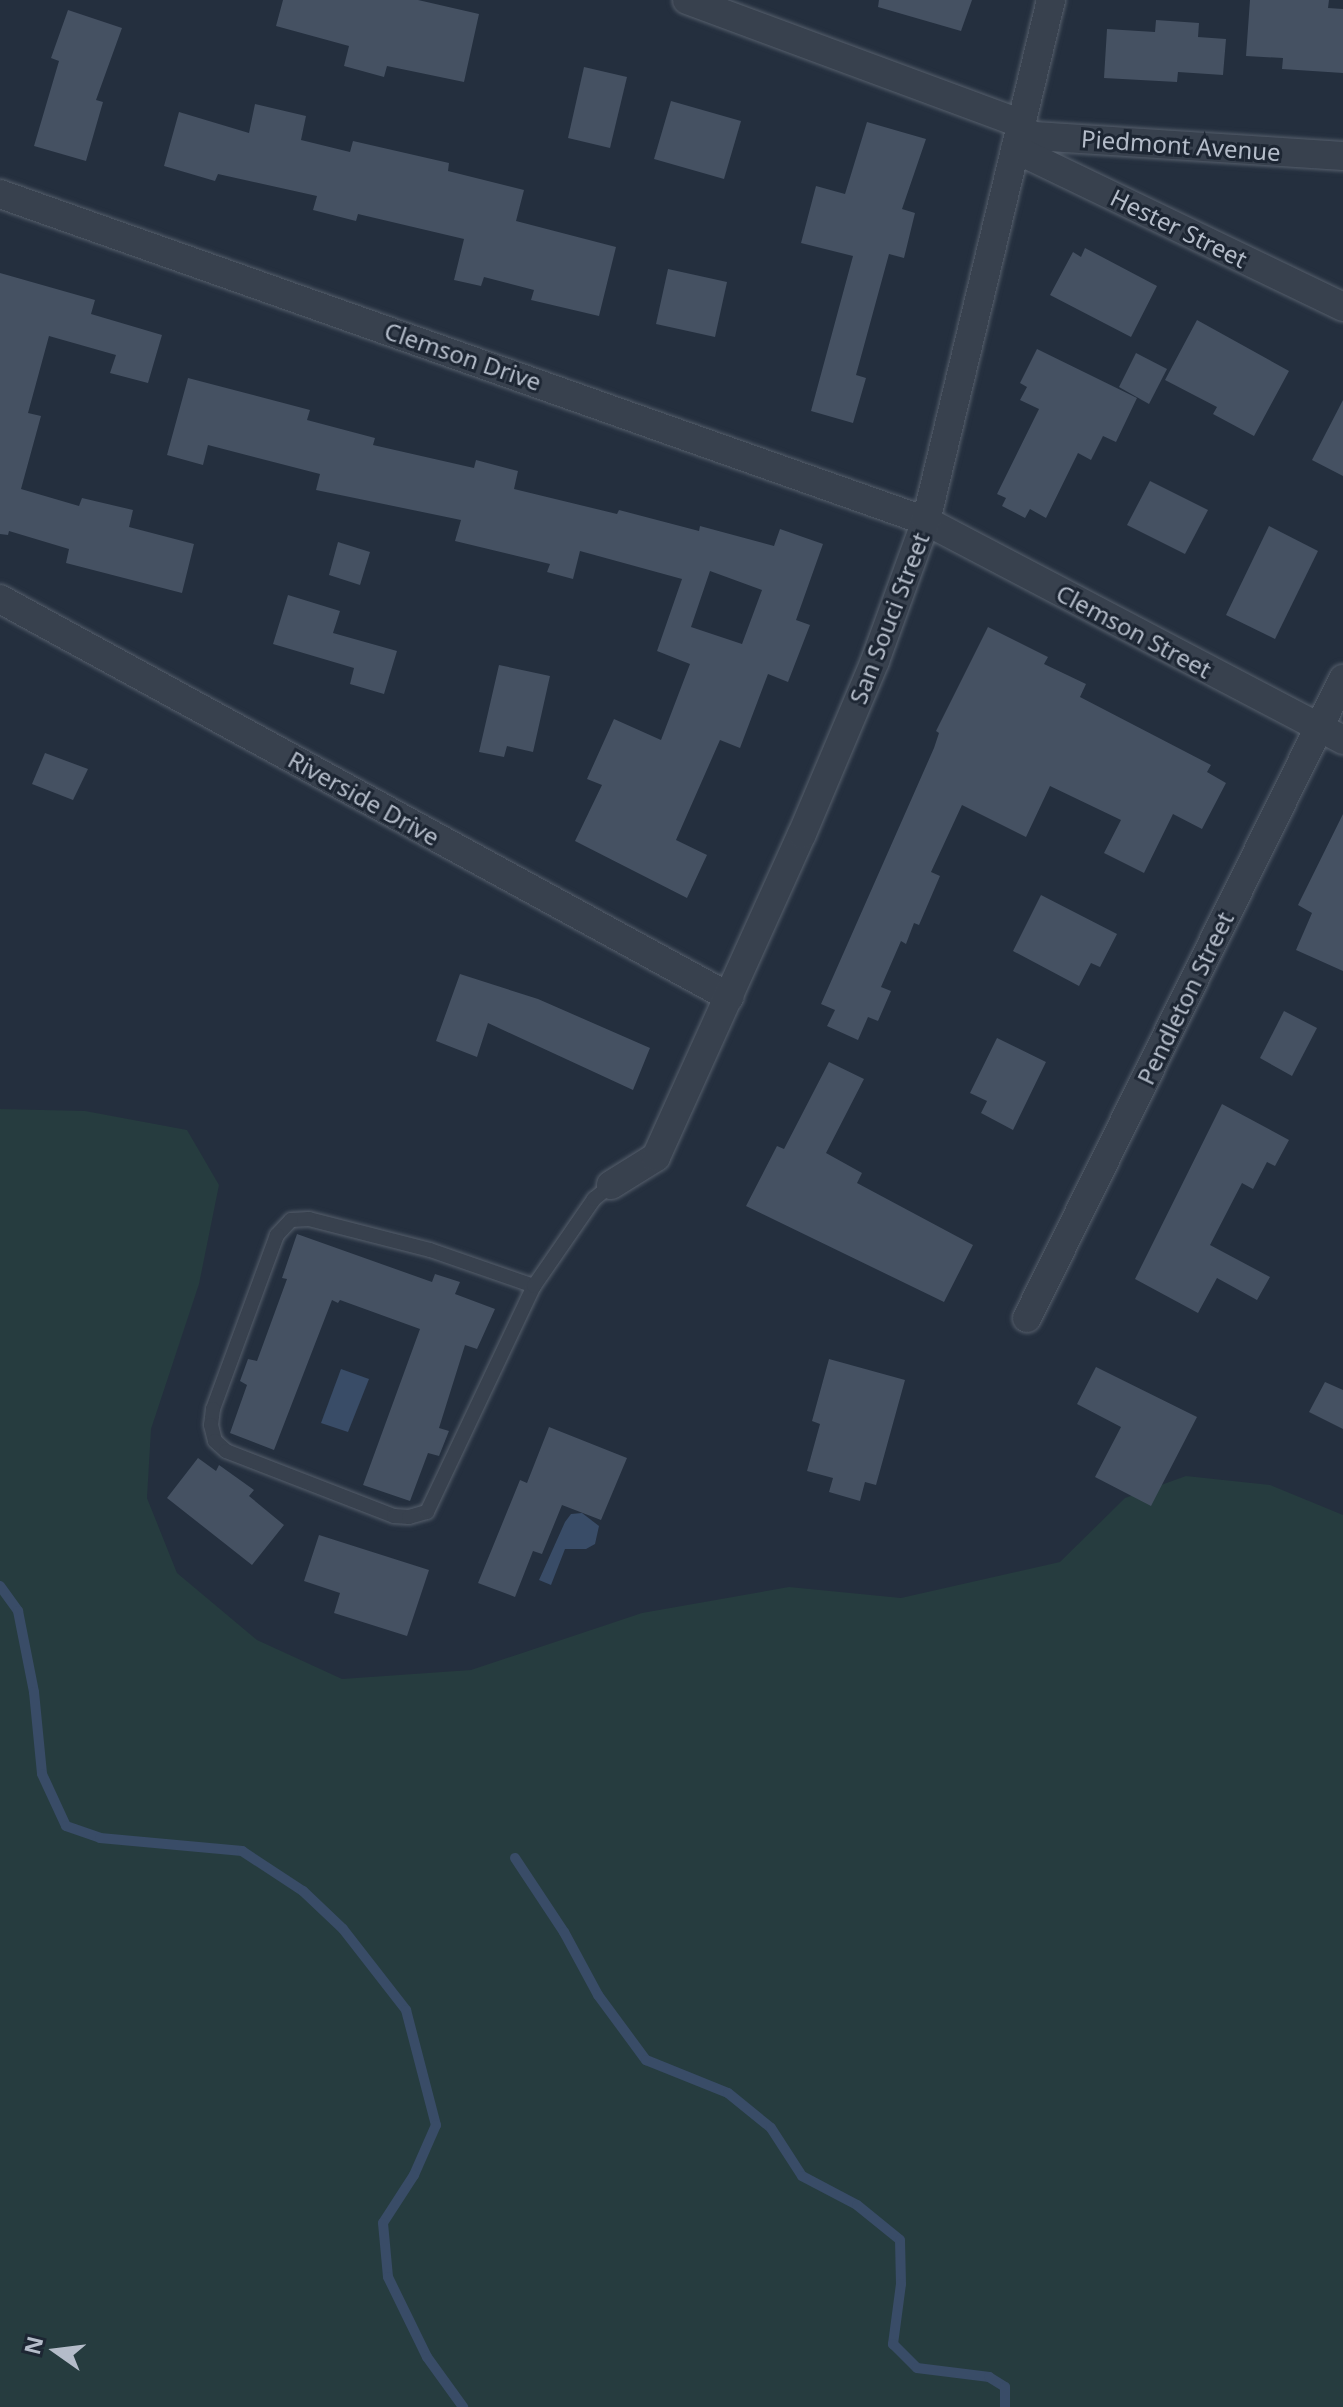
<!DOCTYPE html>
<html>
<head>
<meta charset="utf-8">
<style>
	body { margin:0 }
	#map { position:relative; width:1343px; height:2407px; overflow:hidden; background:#242f3e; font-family:"Noto Sans",sans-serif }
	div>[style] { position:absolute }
	.green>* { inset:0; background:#263c3f }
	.water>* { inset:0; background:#394c67 }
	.stream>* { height:10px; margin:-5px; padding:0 5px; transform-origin:5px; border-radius:5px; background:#394c67 }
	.building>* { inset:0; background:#455162 }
	.roads { filter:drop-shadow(0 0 2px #565f6c) drop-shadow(0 0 2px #565f6c) }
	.lane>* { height:14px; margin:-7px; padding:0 7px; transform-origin:7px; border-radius:7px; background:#38414e }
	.street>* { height:28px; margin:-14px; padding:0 14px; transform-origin:14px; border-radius:14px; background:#38414e }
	span { translate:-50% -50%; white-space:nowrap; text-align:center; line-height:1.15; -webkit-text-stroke:6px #1d2633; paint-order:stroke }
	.street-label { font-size:24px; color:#b4bcc9 }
	.north { position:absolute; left:16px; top:2311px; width:80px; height:80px; -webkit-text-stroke:6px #1d2633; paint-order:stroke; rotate:284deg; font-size:22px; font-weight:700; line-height:32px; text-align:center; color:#b4bcc9 }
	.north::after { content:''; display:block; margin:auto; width:28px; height:36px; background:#b4bcc9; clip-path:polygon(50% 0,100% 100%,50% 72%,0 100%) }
</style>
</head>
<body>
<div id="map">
	<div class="green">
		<i style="clip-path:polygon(0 1109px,85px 1111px,187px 1130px,219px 1185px,199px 1284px,151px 1429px,147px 1498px,177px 1573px,257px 1640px,342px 1679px,471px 1670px,642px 1613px,789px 1587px,901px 1598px,1060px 1562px,1125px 1498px,1186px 1476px,1270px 1485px,1343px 1515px,1343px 2407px,0 2407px)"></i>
	</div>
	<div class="water">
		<i style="clip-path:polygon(341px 1369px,369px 1379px,348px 1432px,321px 1423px)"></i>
		<i style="clip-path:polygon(582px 1513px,599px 1526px,595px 1544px,586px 1549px,565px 1549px,551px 1585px,539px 1580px,565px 1522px,571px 1514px)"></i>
	</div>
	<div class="stream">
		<i style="left:0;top:1586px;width:31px;rotate:54deg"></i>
		<i style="left:18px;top:1611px;width:83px;rotate:78.8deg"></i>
		<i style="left:34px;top:1692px;width:82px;rotate:84.4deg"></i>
		<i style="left:42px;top:1774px;width:57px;rotate:65.2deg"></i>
		<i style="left:66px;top:1826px;width:36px;rotate:19deg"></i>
		<i style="left:100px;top:1838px;width:143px;rotate:5.2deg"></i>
		<i style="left:242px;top:1851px;width:73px;rotate:33.3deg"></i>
		<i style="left:303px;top:1891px;width:55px;rotate:43.5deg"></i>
		<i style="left:343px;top:1929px;width:103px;rotate:52.1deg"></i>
		<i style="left:406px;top:2010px;width:119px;rotate:75.4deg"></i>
		<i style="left:436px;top:2125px;width:55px;rotate:113.7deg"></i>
		<i style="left:414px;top:2175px;width:57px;rotate:122.9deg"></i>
		<i style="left:383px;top:2223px;width:54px;rotate:84.7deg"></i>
		<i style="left:388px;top:2277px;width:89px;rotate:64deg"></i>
		<i style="left:427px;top:2357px;width:62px;rotate:54.2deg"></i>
		<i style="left:515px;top:1858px;width:89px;rotate:56.5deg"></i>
		<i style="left:564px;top:1932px;width:72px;rotate:61.6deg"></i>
		<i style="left:598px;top:1995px;width:81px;rotate:53.6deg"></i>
		<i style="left:646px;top:2060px;width:88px;rotate:21.9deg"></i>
		<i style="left:728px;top:2093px;width:55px;rotate:39.1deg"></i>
		<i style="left:771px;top:2128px;width:57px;rotate:57.1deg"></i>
		<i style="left:802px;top:2176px;width:62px;rotate:27.8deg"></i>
		<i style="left:857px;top:2205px;width:55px;rotate:39.1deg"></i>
		<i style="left:900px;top:2240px;width:44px;rotate:88.7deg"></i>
		<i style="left:901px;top:2284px;width:61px;rotate:97.6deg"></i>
		<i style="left:893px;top:2344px;width:34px;rotate:45deg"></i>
		<i style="left:917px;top:2368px;width:73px;rotate:7.1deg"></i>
		<i style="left:989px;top:2377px;width:19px;rotate:32deg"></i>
		<i style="left:1005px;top:2387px;width:20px;rotate:90deg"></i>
	</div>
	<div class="building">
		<i style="clip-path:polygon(283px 0,418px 0,479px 14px,464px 82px,387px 66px,384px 77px,344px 66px,349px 46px,276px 26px)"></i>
		<i style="clip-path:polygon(879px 0,972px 0,961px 31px,878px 7px)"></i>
		<i style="clip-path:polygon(1250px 0,1329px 0,1328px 8px,1343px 9px,1343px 73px,1282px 69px,1283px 58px,1246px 56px)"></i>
		<i style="clip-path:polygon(68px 10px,122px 28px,96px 100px,103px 102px,86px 161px,34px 146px,59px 61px,51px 58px)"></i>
		<i style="clip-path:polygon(1156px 20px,1199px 23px,1198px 37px,1226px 39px,1223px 75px,1178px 72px,1177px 82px,1104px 78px,1107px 29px,1155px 32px)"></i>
		<i style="clip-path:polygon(584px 67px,627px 77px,610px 148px,568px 138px)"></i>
		<i style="clip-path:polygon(671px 101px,741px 121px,724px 179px,654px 159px)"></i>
		<i style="clip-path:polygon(255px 104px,306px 116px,301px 140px,350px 152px,353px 141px,449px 163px,448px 171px,524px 190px,516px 221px,616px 247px,599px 316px,531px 300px,534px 290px,484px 277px,481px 286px,454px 280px,464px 239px,358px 214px,356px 221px,313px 210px,317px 196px,218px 174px,215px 181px,164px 166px,179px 112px,249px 133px)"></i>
		<i style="clip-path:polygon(867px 122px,926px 139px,902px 209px,915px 213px,904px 258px,889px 254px,856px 375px,866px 378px,853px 423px,811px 411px,853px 256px,801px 243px,816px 186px,845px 194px)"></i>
		<i style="clip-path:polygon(1085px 248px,1157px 286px,1131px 337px,1050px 295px,1073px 252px,1081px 257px)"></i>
		<i style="clip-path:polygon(668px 269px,727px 282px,715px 337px,656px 324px)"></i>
		<i style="clip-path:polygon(0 273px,95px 300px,91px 314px,162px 335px,148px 383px,110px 373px,116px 355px,49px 336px,28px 413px,41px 416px,21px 489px,79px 506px,82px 498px,133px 510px,129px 527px,194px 544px,182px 593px,66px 563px,69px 549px,9px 531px,8px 535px,0 534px)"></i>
		<i style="clip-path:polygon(1197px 320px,1289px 371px,1254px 436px,1213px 414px,1217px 407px,1165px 380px)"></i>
		<i style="clip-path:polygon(1037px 349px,1137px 398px,1116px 442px,1103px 436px,1091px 460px,1078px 453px,1046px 518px,1030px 509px,1025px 518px,1002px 506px,1006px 498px,997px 494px,1039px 409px,1020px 400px,1027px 387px,1020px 383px)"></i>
		<i style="clip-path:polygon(1136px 353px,1167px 369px,1149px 404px,1119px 387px)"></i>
		<i style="clip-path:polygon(evenodd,188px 378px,310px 410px,307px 420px,375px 438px,373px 445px,474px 468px,476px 460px,518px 471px,514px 489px,617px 514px,619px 510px,699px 531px,700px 526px,774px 546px,780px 529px,823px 544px,796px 620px,810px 625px,788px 682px,768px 674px,740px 748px,720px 740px,676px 840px,707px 855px,687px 898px,575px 841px,602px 785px,587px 779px,614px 719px,661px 740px,690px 664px,657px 651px,682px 579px,580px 551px,573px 579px,547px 572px,550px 564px,455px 541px,461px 520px,316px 490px,320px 474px,208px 445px,203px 465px,167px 455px,188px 378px,710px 571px,762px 590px,742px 644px,691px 627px,710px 571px)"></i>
		<i style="clip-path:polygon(1343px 400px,1343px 476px,1312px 460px)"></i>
		<i style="clip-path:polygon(1150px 481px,1208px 510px,1185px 554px,1127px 525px)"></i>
		<i style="clip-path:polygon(1269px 526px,1318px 551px,1275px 639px,1226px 615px)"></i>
		<i style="clip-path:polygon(338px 542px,370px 552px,360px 585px,329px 575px)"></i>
		<i style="clip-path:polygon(288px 595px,340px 611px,333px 633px,397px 651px,384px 694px,350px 684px,354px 668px,273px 644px)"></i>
		<i style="clip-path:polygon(988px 627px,1048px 657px,1044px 664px,1086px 684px,1080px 697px,1211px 765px,1207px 772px,1226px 783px,1202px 829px,1173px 814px,1144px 873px,1104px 853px,1121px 820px,1050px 786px,1026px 837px,962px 805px,931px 872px,940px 876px,919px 925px,914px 923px,906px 944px,901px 941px,881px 987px,891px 991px,878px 1021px,868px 1017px,858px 1040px,827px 1026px,835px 1010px,821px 1004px,934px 748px,939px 733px,936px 731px)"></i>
		<i style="clip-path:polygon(499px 665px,550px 676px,533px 752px,507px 746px,504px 757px,479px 752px)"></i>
		<i style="clip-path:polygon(45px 753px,88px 769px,73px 800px,32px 784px)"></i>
		<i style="clip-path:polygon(1343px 814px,1343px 971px,1296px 950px,1312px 913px,1298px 905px)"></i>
		<i style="clip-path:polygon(1041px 895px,1117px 934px,1100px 967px,1091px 963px,1079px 986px,1013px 951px)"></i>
		<i style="clip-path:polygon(460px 974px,538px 999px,650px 1048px,633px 1090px,488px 1023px,477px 1057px,436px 1041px)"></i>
		<i style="clip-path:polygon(1284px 1011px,1317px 1028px,1292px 1076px,1260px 1058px)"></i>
		<i style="clip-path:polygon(997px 1038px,1046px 1062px,1013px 1130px,981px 1113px,987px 1101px,970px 1093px)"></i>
		<i style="clip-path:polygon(829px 1062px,864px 1079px,826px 1153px,862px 1173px,857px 1183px,973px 1245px,944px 1302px,746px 1206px,777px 1146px,784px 1149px)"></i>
		<i style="clip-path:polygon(1222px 1104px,1289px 1140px,1275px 1166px,1267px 1162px,1253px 1189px,1242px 1183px,1210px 1245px,1270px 1277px,1257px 1300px,1217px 1278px,1198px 1313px,1135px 1279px)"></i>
		<i style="clip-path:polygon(297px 1234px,432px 1282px,435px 1274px,460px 1282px,455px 1294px,495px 1309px,477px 1349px,465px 1345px,439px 1428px,449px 1431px,439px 1456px,428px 1453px,410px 1501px,363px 1485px,420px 1329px,340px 1300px,338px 1303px,332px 1300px,274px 1450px,230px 1433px,247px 1385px,240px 1381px,248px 1359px,257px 1361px,287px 1279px,282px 1278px)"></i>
		<i style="clip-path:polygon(829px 1359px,905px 1380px,876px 1485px,865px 1482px,860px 1501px,829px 1492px,833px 1478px,807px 1471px,820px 1424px,812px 1421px)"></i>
		<i style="clip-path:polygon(1096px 1367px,1197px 1417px,1151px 1506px,1095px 1477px,1121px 1427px,1077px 1404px)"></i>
		<i style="clip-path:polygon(1325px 1382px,1343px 1390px,1343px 1429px,1309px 1412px)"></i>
		<i style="clip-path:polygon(549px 1427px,627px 1458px,601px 1520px,562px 1505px,542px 1554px,533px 1551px,515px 1597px,478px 1583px,520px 1480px,527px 1483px)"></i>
		<i style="clip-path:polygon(198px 1458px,216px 1471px,219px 1465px,254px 1490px,249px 1496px,284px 1525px,252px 1565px,167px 1498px)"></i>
		<i style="clip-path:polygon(319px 1535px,429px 1570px,407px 1636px,334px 1613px,340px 1593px,304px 1581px)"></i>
	</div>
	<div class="roads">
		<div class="lane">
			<i style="left:534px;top:1286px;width:110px;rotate:-160.9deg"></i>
			<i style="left:430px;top:1250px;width:125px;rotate:-165.6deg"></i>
			<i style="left:309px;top:1219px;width:18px;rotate:177deg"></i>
			<i style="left:291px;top:1220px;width:21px;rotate:133deg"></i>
			<i style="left:277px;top:1235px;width:185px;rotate:110.2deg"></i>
			<i style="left:213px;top:1409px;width:16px;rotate:97deg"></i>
			<i style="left:211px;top:1425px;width:16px;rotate:76deg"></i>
			<i style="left:215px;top:1441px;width:15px;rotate:42deg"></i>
			<i style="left:226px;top:1451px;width:180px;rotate:21.2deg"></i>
			<i style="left:394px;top:1516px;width:15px;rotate:4deg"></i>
			<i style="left:409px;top:1517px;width:19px;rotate:-16deg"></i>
			<i style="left:427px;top:1512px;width:250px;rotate:-64.7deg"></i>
			<i style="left:534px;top:1286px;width:106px;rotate:-55.4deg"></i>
			<i style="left:594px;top:1199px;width:22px;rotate:-39deg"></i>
		</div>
		<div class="street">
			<i style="left:687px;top:0;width:358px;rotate:20.3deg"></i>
			<i style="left:1019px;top:135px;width:325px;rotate:3.7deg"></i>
			<i style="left:1015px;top:149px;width:364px;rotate:25.7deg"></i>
			<i style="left:0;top:194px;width:982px;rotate:19.45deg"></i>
			<i style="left:926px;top:521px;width:471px;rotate:27.7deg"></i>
			<i style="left:0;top:599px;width:831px;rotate:28.63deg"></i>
			<i style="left:611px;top:1185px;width:53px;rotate:-31.9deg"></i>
			<i style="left:656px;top:1157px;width:354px;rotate:-65.7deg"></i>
			<i style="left:802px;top:834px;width:188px;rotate:-67.1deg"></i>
			<i style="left:875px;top:661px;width:149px;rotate:-70deg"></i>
			<i style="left:926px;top:521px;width:536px;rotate:-76.51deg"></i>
			<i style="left:1027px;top:1318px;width:713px;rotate:-63.69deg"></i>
		</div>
	</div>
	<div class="street-label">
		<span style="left:1181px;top:145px;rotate:4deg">Piedmont Avenue</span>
		<span style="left:1179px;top:228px;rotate:26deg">Hester Street</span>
		<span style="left:463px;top:356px;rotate:19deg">Clemson Drive</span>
		<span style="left:889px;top:618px;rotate:-69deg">San Souci Street</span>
		<span style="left:1134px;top:631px;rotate:28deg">Clemson Street</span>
		<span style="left:364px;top:798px;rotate:29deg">Riverside Drive</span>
		<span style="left:1185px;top:998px;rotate:-64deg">Pendleton Street</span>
	</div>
	<div class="north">N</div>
</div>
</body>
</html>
